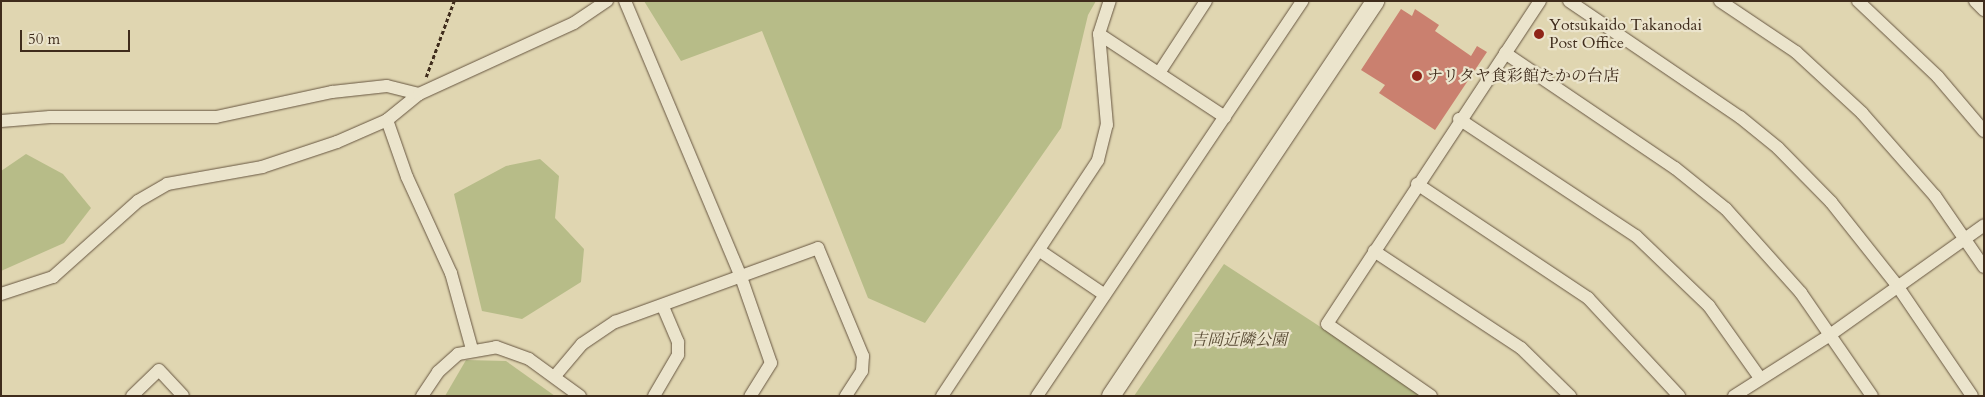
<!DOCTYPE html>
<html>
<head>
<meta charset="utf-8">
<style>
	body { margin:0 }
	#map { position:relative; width:1985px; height:397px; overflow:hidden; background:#e0d6b1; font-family:Cardo,"Noto Serif JP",serif }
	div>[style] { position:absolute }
	.green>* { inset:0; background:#b7bc88 }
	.building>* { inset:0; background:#ca806f }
	.path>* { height:2.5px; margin-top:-1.25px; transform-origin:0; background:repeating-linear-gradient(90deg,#3f2c1c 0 4px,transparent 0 6.5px) }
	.roads { filter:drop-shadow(0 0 1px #675641) drop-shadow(0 0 1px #675641) }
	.street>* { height:12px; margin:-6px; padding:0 6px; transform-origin:6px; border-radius:6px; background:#ebe4cc }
	.secondary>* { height:18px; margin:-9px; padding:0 9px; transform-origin:9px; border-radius:9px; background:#ebe4cc }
	.dots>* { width:14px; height:14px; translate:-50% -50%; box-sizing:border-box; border:2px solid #ebe4cc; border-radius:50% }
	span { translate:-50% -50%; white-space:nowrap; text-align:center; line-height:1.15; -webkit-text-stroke:4.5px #ebe4cc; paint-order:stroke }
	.poi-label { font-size:16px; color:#3f2c1c }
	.left { translate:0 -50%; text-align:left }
	.park-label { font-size:16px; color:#574932; font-style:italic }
	.frame { position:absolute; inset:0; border:2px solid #3f2c1c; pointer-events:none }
	.scale { position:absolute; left:20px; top:30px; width:110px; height:22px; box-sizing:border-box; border:2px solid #3f2c1c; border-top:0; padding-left:6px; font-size:15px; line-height:18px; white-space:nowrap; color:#3f2c1c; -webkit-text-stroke:4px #ebe4cc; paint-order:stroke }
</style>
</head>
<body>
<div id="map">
	<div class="green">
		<i style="clip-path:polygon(644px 1px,1096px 1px,1088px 15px,1061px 128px,925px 323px,868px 298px,762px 31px,681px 61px)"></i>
		<i style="clip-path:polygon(26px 154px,63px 174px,91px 208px,64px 243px,1px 271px,1px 171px)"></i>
		<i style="clip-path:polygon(540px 159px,559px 176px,555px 218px,584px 249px,581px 282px,522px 319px,482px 311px,454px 194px,506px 166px)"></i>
		<i style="clip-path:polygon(1224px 264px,1316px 324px,1422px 396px,1134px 396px)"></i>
		<i style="clip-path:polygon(466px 360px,506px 361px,555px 396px,445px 396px)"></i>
	</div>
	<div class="building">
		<i style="clip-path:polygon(1401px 9px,1412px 16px,1415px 9px,1439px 25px,1435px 31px,1471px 56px,1477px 46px,1487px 52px,1435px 130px,1379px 93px,1385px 85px,1361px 70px)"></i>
	</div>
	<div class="path">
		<i style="left:426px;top:77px;width:81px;rotate:-69.8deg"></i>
	</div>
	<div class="roads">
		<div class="street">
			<i style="left:625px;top:1px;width:299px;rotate:67.2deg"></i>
			<i style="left:741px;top:277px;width:91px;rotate:70.8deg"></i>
			<i style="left:771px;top:363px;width:39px;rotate:122deg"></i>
			<i style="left:1569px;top:1px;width:207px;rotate:34.2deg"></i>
			<i style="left:1740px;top:117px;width:49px;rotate:39.2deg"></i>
			<i style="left:1778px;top:148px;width:76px;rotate:45.5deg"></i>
			<i style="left:1831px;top:202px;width:105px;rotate:51.6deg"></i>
			<i style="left:1896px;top:284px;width:135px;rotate:55.8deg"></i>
			<i style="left:1720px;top:1px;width:92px;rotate:33.9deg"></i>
			<i style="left:1796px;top:52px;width:90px;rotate:42.7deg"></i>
			<i style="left:1862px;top:113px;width:111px;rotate:48.7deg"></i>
			<i style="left:1935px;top:196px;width:86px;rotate:55.4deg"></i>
			<i style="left:1858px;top:1px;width:110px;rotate:43.5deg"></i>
			<i style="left:1938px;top:77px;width:71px;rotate:49.6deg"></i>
			<i style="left:1975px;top:1px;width:13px;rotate:45deg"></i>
			<i style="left:1099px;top:34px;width:151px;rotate:33.4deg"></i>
			<i style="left:1505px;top:53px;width:205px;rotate:34.1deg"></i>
			<i style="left:1675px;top:168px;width:65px;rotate:38.8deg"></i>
			<i style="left:1726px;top:209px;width:113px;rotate:48.2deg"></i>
			<i style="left:1801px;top:293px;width:125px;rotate:55.4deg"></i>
			<i style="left:1159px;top:73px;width:86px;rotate:-56.9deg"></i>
			<i style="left:1459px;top:119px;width:212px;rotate:33.5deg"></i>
			<i style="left:1636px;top:236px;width:101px;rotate:43.8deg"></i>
			<i style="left:1709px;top:306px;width:88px;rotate:54.7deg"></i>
			<i style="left:387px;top:120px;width:60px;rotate:70.7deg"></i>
			<i style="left:407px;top:177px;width:106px;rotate:65.4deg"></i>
			<i style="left:451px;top:273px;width:79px;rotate:74.6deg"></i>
			<i style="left:1px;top:121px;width:49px;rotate:-4.7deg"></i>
			<i style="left:50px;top:117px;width:166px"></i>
			<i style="left:216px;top:117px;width:119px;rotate:-12.2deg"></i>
			<i style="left:332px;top:92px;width:55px;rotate:-6.2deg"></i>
			<i style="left:387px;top:86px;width:33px;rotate:14deg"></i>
			<i style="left:1417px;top:184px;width:206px;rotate:33.7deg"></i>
			<i style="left:1588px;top:298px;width:134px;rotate:47.1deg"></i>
			<i style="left:1040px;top:251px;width:78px;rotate:34.1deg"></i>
			<i style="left:1374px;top:251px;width:176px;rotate:33.4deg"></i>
			<i style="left:1521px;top:348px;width:69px;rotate:44.4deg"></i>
			<i style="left:1px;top:294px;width:55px;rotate:-18.1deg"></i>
			<i style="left:53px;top:277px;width:114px;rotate:-41.8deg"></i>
			<i style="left:138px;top:201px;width:34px;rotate:-30deg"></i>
			<i style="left:167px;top:184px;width:97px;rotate:-10.1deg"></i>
			<i style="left:262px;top:167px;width:79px;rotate:-18.4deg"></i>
			<i style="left:337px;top:142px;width:55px;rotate:-23.7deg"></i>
			<i style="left:387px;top:120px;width:41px;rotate:-39.1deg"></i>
			<i style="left:419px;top:94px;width:170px;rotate:-24.6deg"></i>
			<i style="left:574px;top:23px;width:40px;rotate:-34deg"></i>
			<i style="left:555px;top:376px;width:42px;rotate:-49.8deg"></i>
			<i style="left:582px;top:344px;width:40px;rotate:-34deg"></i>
			<i style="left:615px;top:322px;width:216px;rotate:-20deg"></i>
			<i style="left:818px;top:248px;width:117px;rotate:67.4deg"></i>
			<i style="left:863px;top:356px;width:15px;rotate:94deg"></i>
			<i style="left:862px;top:371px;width:30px;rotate:123deg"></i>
			<i style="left:132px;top:396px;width:37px;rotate:-44deg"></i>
			<i style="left:159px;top:370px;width:35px;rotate:47deg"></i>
			<i style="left:422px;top:396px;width:29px;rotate:-56deg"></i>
			<i style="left:438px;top:372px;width:27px;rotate:-42deg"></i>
			<i style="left:458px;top:354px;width:39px;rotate:-10deg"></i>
			<i style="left:496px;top:347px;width:35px;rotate:20deg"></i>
			<i style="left:529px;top:359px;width:63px;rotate:36deg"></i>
			<i style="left:654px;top:396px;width:48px;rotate:-59.7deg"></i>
			<i style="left:678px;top:355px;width:13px;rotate:-90deg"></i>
			<i style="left:678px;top:342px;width:39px;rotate:-113deg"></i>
			<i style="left:942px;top:396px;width:283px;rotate:-56.5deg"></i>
			<i style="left:1098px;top:160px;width:36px;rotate:-76deg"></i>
			<i style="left:1107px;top:125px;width:91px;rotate:-95deg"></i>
			<i style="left:1099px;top:34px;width:35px;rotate:-72deg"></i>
			<i style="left:1037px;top:396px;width:476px;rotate:-56.1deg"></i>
			<i style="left:1431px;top:396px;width:126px;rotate:-145.3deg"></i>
			<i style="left:1327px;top:324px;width:387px;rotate:-56.6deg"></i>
			<i style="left:1734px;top:396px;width:114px;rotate:-32.4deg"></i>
			<i style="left:1830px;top:335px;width:189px;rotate:-35.5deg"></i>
		</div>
		<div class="secondary">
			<i style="left:1111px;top:396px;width:475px;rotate:-56.2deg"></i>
		</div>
	</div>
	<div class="dots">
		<i style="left:1539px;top:34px;background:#8f2418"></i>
		<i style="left:1417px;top:76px;background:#8f2418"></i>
	</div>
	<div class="poi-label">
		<span class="left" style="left:1549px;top:34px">Yotsukaido Takanodai<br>Post Office</span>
		<span class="left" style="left:1427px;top:76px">ナリタヤ食彩館たかの台店</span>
	</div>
	<div class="park-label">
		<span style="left:1239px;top:340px">吉岡近隣公園</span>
	</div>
	<div class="frame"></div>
	<div class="scale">50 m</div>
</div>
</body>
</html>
